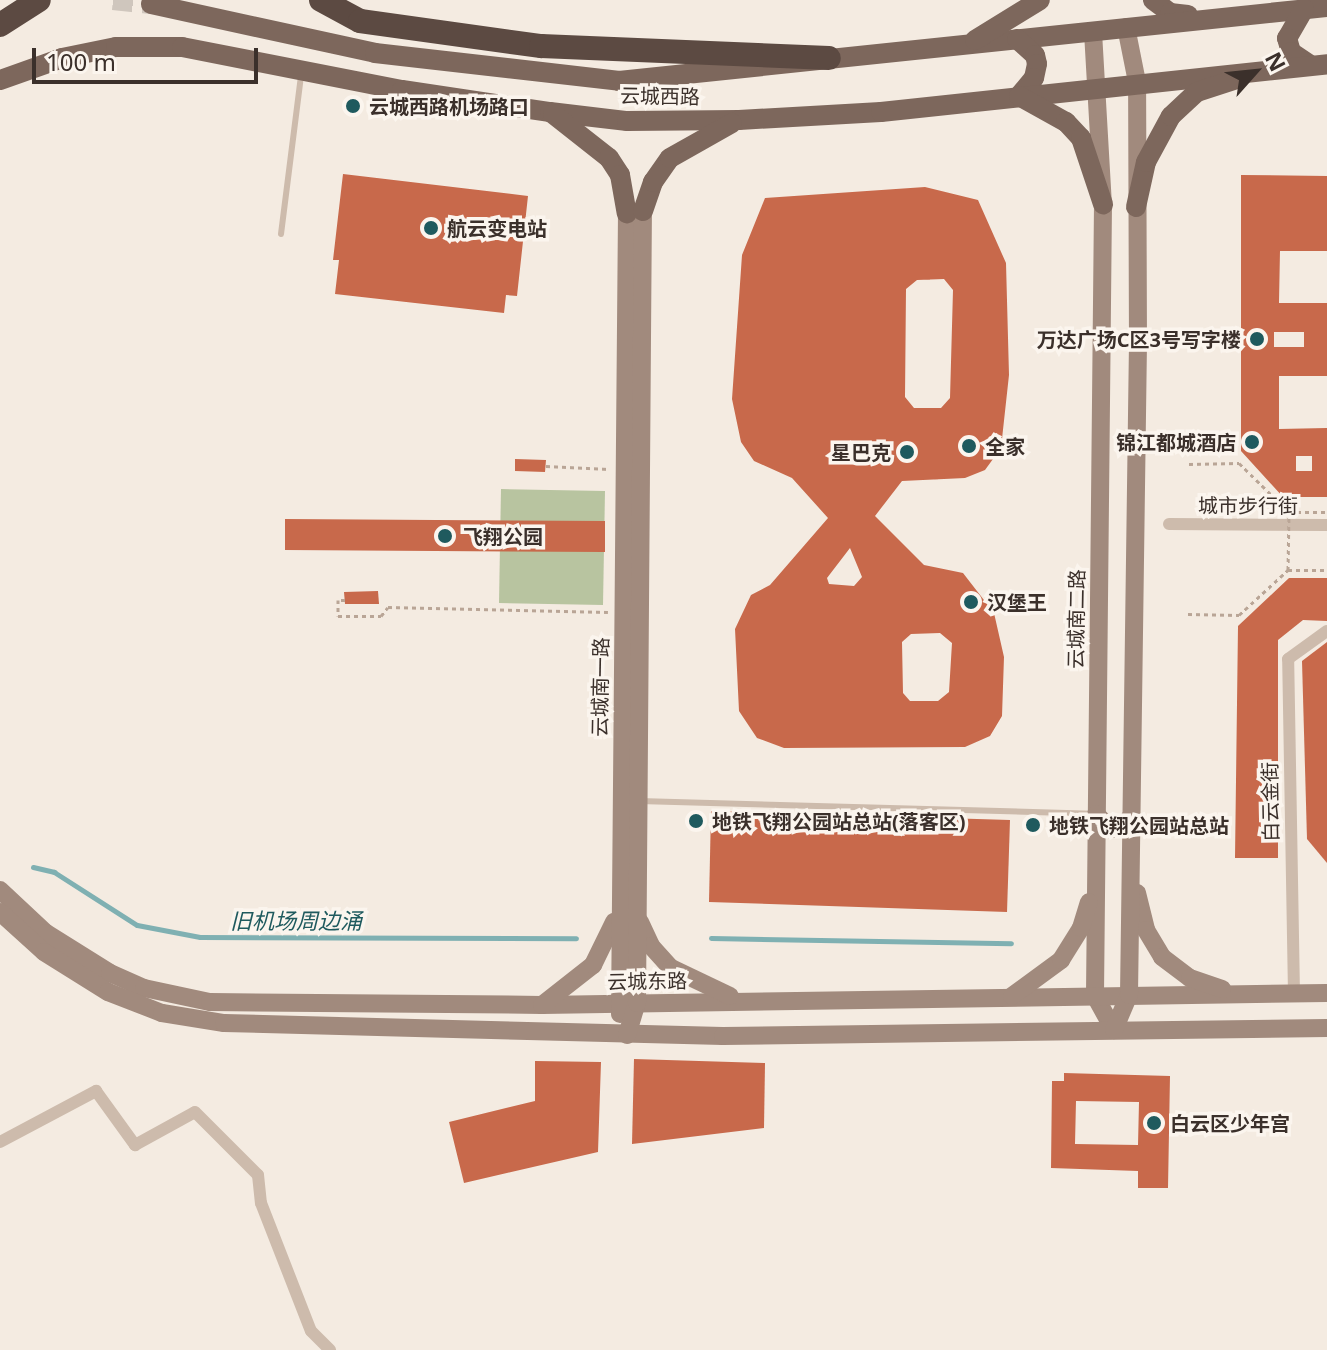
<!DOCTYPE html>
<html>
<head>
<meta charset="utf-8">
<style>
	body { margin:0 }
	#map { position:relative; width:1327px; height:1350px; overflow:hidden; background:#f4ebe1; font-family:"Noto Sans","Noto Sans SC",sans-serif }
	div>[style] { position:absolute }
	.green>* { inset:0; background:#b8c4a0 }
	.stream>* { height:5px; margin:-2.5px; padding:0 2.5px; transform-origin:2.5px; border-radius:2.5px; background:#7fb0b2 }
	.building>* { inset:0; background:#c8694b }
	.primary-tunnel>* { height:20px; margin-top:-10px; transform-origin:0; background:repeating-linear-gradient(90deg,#cfc6bd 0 20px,transparent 0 30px) }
	.path>* { height:3px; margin-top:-1.5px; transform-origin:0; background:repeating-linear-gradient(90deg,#b9a596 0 4px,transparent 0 8px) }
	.lane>* { height:6px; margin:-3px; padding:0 3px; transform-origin:3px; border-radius:3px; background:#cdbbac }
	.street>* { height:12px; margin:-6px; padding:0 6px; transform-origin:6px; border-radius:6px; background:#cdbbac }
	.secondary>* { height:18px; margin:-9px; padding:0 9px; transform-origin:9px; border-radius:9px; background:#a18a7d }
	.primary>* { height:20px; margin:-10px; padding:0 10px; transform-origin:10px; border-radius:10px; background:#7d675c }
	.highway>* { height:24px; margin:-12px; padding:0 12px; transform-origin:12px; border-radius:12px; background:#5c4a42 }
	.path-bridge>* { height:3px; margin-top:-1.5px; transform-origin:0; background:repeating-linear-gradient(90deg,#b9a596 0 4px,transparent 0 8px) }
	.dots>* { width:22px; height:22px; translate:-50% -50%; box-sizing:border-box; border:4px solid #fbf5ee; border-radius:50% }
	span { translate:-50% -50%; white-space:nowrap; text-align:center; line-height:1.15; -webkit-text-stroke:7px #fbf5ee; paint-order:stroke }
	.street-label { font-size:20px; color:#3b302b }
	.poi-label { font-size:20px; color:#3b302b; font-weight:700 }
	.left { translate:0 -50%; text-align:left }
	.right { translate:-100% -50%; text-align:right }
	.water-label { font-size:22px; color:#1f5a5e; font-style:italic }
	.north { position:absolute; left:1215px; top:32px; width:80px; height:80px; -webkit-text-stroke:6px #fbf5ee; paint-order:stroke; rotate:63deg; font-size:22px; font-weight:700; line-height:32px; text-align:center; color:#3b302b }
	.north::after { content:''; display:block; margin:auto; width:28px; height:36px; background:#3b302b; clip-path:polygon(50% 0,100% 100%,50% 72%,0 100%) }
	.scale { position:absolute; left:32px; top:48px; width:226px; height:36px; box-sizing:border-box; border:4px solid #3b302b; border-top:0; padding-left:10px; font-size:24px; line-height:28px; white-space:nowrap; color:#3b302b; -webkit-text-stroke:6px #fbf5ee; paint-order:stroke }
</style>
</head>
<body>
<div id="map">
	<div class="green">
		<i style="clip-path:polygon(501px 489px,605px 491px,603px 605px,499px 603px)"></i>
	</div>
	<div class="stream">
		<i style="left:33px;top:867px;width:22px;rotate:13deg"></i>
		<i style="left:54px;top:872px;width:98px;rotate:32.6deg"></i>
		<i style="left:137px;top:925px;width:64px;rotate:10.8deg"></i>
		<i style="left:200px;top:937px;width:376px;rotate:0.2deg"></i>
		<i style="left:711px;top:938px;width:300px;rotate:1deg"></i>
	</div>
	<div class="building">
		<i style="clip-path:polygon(343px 174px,528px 196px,517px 296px,506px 295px,504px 313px,335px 294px,339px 260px,333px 260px)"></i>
		<i style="clip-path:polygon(evenodd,1241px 175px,1327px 176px,1327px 251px,1280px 251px,1279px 303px,1327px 303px,1327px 376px,1279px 376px,1279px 429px,1327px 428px,1327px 497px,1283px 497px,1241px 451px,1241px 175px,1274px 332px,1304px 332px,1304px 347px,1274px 347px,1274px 332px,1241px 175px,1296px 456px,1312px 456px,1312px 471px,1296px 471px,1296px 456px)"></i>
		<i style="clip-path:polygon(evenodd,925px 187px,978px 200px,1006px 263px,1009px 375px,1001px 448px,985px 470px,965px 478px,902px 481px,875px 516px,924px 565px,963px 573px,994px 613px,1004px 657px,1002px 716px,990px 736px,965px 747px,784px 748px,757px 738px,739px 711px,735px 629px,751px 595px,770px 585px,828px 518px,792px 478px,754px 461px,741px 442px,732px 399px,742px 255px,765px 198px,925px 187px,944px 279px,953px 290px,950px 398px,941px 408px,914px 408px,905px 397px,906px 289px,917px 280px,944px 279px,925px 187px,850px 548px,862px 577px,854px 586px,829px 584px,827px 578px,850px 548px,925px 187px,940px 633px,952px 643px,949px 692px,938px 701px,910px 701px,903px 693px,902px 642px,911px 634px,940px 633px)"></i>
		<i style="clip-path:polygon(515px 459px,546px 460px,545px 472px,515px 471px)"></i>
		<i style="clip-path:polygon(285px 519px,605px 521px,605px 552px,285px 550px)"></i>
		<i style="clip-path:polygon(1289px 578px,1327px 578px,1327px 621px,1303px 620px,1278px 640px,1278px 858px,1235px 858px,1238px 626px)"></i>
		<i style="clip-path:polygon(378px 591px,379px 604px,345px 604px,344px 592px)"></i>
		<i style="clip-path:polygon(1327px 642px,1327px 863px,1307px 839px,1302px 661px)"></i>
		<i style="clip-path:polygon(711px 811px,1010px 820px,1007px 912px,709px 902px)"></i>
		<i style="clip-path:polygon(634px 1059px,765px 1063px,764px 1128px,632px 1144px)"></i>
		<i style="clip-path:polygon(535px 1061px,601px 1062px,598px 1152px,464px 1183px,449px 1122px,535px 1101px)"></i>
		<i style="clip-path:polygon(evenodd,1064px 1073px,1170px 1076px,1168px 1188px,1138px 1188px,1138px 1171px,1051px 1168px,1052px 1081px,1064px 1081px,1064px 1073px,1076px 1101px,1139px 1102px,1138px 1145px,1075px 1144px,1076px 1101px)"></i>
	</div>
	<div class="primary-tunnel">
		<i style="left:113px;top:0;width:38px;rotate:6deg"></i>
	</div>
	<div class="path">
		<i style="left:1189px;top:464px;width:50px;rotate:-1.1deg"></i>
		<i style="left:1239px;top:463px;width:70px;rotate:44.4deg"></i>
		<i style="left:546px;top:466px;width:63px;rotate:2.7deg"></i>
		<i style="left:345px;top:600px;width:7px;rotate:180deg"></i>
		<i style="left:338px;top:600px;width:16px;rotate:90deg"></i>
		<i style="left:338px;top:616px;width:43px"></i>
		<i style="left:381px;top:616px;width:11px;rotate:-52deg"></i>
		<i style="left:388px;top:607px;width:220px;rotate:1.3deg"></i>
		<i style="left:1188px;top:614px;width:51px;rotate:1.1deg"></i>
		<i style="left:1239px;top:615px;width:67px;rotate:-42.6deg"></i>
		<i style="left:1288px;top:570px;width:39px"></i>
	</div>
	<div class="lane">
		<i style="left:281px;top:234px;width:160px;rotate:-82.8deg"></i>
		<i style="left:639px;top:801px;width:453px;rotate:1.6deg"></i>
	</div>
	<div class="street">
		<i style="left:1169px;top:524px;width:158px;rotate:0.4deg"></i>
		<i style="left:1294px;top:994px;width:335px;rotate:-91deg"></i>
		<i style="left:1288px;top:659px;width:48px;rotate:-35.7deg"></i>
		<i style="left:0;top:1142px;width:109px;rotate:-28deg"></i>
		<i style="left:96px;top:1091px;width:67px;rotate:54.2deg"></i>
		<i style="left:135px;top:1145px;width:68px;rotate:-28.8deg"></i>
		<i style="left:195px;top:1112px;width:89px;rotate:45deg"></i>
		<i style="left:258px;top:1175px;width:28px;rotate:84deg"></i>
		<i style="left:261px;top:1203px;width:137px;rotate:68.7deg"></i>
		<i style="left:311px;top:1331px;width:27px;rotate:45deg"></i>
	</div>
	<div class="secondary">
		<i style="left:1093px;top:32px;width:172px;rotate:86.7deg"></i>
		<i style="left:1103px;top:204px;width:792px;rotate:90.58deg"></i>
		<i style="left:1095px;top:996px;width:39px;rotate:61deg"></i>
		<i style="left:1096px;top:814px;width:21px;rotate:47deg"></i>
		<i style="left:1110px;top:829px;width:12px"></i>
		<i style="left:1122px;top:829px;width:16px;rotate:-55deg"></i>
		<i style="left:0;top:890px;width:63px;rotate:43.1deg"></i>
		<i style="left:46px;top:933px;width:75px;rotate:32deg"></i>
		<i style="left:110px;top:973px;width:37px;rotate:24deg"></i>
		<i style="left:144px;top:988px;width:67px;rotate:12deg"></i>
		<i style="left:210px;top:1002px;width:332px;rotate:0.5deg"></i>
		<i style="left:542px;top:1005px;width:785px;rotate:-0.88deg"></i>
		<i style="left:1137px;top:893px;width:38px;rotate:76deg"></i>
		<i style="left:1146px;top:930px;width:31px;rotate:59deg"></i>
		<i style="left:1162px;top:957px;width:35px;rotate:37deg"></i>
		<i style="left:1190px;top:978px;width:34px;rotate:19deg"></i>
		<i style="left:0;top:912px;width:59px;rotate:42.3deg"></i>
		<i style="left:44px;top:952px;width:75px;rotate:32deg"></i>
		<i style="left:108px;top:992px;width:58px;rotate:21.3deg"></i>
		<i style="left:162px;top:1013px;width:63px;rotate:9.2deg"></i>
		<i style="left:224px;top:1023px;width:499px;rotate:1.5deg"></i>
		<i style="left:723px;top:1036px;width:604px;rotate:-0.76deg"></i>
		<i style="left:640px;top:922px;width:26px;rotate:65deg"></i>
		<i style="left:651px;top:946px;width:30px;rotate:48deg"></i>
		<i style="left:671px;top:968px;width:65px;rotate:25.4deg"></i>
		<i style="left:1012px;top:996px;width:61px;rotate:-36.3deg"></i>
		<i style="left:1061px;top:960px;width:38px;rotate:-58deg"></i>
		<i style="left:1081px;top:928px;width:27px;rotate:-73deg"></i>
		<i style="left:542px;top:1005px;width:65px;rotate:-38.1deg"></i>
		<i style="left:593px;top:965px;width:48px;rotate:-64deg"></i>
		<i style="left:620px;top:1014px;width:801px;rotate:-89.5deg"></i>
		<i style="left:1114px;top:1030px;width:38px;rotate:-67deg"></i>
		<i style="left:1129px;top:995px;width:649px;rotate:-89.21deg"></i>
		<i style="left:1138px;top:346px;width:264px;rotate:-90.2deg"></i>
		<i style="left:1137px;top:82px;width:56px;rotate:-101.3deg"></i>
		<i style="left:627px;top:1035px;width:34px;rotate:-73deg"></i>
		<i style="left:637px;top:1003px;width:792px;rotate:-89.57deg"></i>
	</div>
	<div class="primary">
		<i style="left:1153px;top:0;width:21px;rotate:37deg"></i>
		<i style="left:1170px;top:13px;width:18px;rotate:6deg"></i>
		<i style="left:151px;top:4px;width:229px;rotate:12.3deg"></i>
		<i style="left:375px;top:53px;width:246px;rotate:6.5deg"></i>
		<i style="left:619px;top:81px;width:712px;rotate:-5.97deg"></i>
		<i style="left:1304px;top:9px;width:34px;rotate:120deg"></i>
		<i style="left:1287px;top:38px;width:15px;rotate:74deg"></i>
		<i style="left:1291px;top:52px;width:22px;rotate:34deg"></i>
		<i style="left:1017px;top:39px;width:24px;rotate:42deg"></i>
		<i style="left:1035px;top:55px;width:9px;rotate:77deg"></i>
		<i style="left:1037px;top:64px;width:14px;rotate:102deg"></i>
		<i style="left:1034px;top:78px;width:23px;rotate:130deg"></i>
		<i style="left:975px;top:40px;width:76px;rotate:-31.6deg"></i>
		<i style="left:0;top:80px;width:66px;rotate:-19.5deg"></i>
		<i style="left:62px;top:58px;width:55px;rotate:-11.5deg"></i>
		<i style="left:116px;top:47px;width:66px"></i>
		<i style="left:182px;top:47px;width:224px;rotate:11.1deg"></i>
		<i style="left:402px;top:90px;width:150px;rotate:8.5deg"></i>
		<i style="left:550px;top:112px;width:78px;rotate:6.7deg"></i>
		<i style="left:627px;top:121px;width:112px;rotate:-0.5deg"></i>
		<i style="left:739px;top:120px;width:142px;rotate:-3.2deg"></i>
		<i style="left:881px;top:112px;width:449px;rotate:-6.1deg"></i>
		<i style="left:1019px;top:96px;width:54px;rotate:29deg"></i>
		<i style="left:1066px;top:122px;width:22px;rotate:47deg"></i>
		<i style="left:1081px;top:138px;width:70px;rotate:71.6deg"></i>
		<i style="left:553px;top:114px;width:71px;rotate:38.2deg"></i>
		<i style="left:609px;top:158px;width:20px;rotate:57deg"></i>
		<i style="left:620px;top:175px;width:39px;rotate:80deg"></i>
		<i style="left:1136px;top:207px;width:46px;rotate:-77.5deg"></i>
		<i style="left:1146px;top:162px;width:52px;rotate:-61.5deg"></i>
		<i style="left:1171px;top:116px;width:35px;rotate:-43deg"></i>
		<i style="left:1197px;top:92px;width:42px;rotate:-18deg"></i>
		<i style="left:643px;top:211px;width:31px;rotate:-71deg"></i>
		<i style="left:653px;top:182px;width:29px;rotate:-55deg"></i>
		<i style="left:670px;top:158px;width:71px;rotate:-29.4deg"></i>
	</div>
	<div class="highway">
		<i style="left:321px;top:0;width:44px;rotate:28.3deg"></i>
		<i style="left:360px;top:21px;width:183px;rotate:7.9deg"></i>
		<i style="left:541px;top:46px;width:288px;rotate:2.4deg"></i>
		<i style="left:0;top:25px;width:46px;rotate:-32.7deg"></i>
	</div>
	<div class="path-bridge">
		<i style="left:1288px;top:570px;width:58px;rotate:-89deg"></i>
		<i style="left:1289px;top:512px;width:38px"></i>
	</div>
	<div class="dots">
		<i style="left:353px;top:106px;background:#1f5a5e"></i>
		<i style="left:431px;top:228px;background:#1f5a5e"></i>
		<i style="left:1257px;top:339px;background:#1f5a5e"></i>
		<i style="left:1252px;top:442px;background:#1f5a5e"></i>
		<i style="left:969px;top:446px;background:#1f5a5e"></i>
		<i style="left:907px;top:452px;background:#1f5a5e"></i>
		<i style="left:445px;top:536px;background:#1f5a5e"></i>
		<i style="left:971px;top:602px;background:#1f5a5e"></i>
		<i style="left:696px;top:821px;background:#1f5a5e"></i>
		<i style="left:1033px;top:825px;background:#1f5a5e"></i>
		<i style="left:1154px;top:1123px;background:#1f5a5e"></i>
	</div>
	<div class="street-label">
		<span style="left:660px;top:96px;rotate:1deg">云城西路</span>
		<span style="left:1248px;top:505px">城市步行街</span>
		<span style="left:1076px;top:619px;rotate:-89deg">云城南二路</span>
		<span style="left:600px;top:687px;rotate:-89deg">云城南一路</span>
		<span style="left:1270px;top:802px;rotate:-91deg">白云金街</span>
		<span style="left:647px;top:981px;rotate:-1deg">云城东路</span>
	</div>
	<div class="poi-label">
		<span class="left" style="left:369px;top:106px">云城西路机场路口</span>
		<span class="left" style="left:447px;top:228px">航云变电站</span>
		<span class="right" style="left:1241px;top:339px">万达广场C区3号写字楼</span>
		<span class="right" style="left:1236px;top:442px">锦江都城酒店</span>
		<span class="left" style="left:985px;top:446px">全家</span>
		<span class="right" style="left:891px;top:452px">星巴克</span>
		<span class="left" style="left:463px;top:536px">飞翔公园</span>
		<span class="left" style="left:987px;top:602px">汉堡王</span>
		<span class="left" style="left:712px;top:821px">地铁飞翔公园站总站(落客区)</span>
		<span class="left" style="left:1049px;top:825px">地铁飞翔公园站总站</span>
		<span class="left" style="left:1170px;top:1123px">白云区少年宫</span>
	</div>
	<div class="water-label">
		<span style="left:296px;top:921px">旧机场周边涌</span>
	</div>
	<div class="north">N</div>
	<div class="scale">100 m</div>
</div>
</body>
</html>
